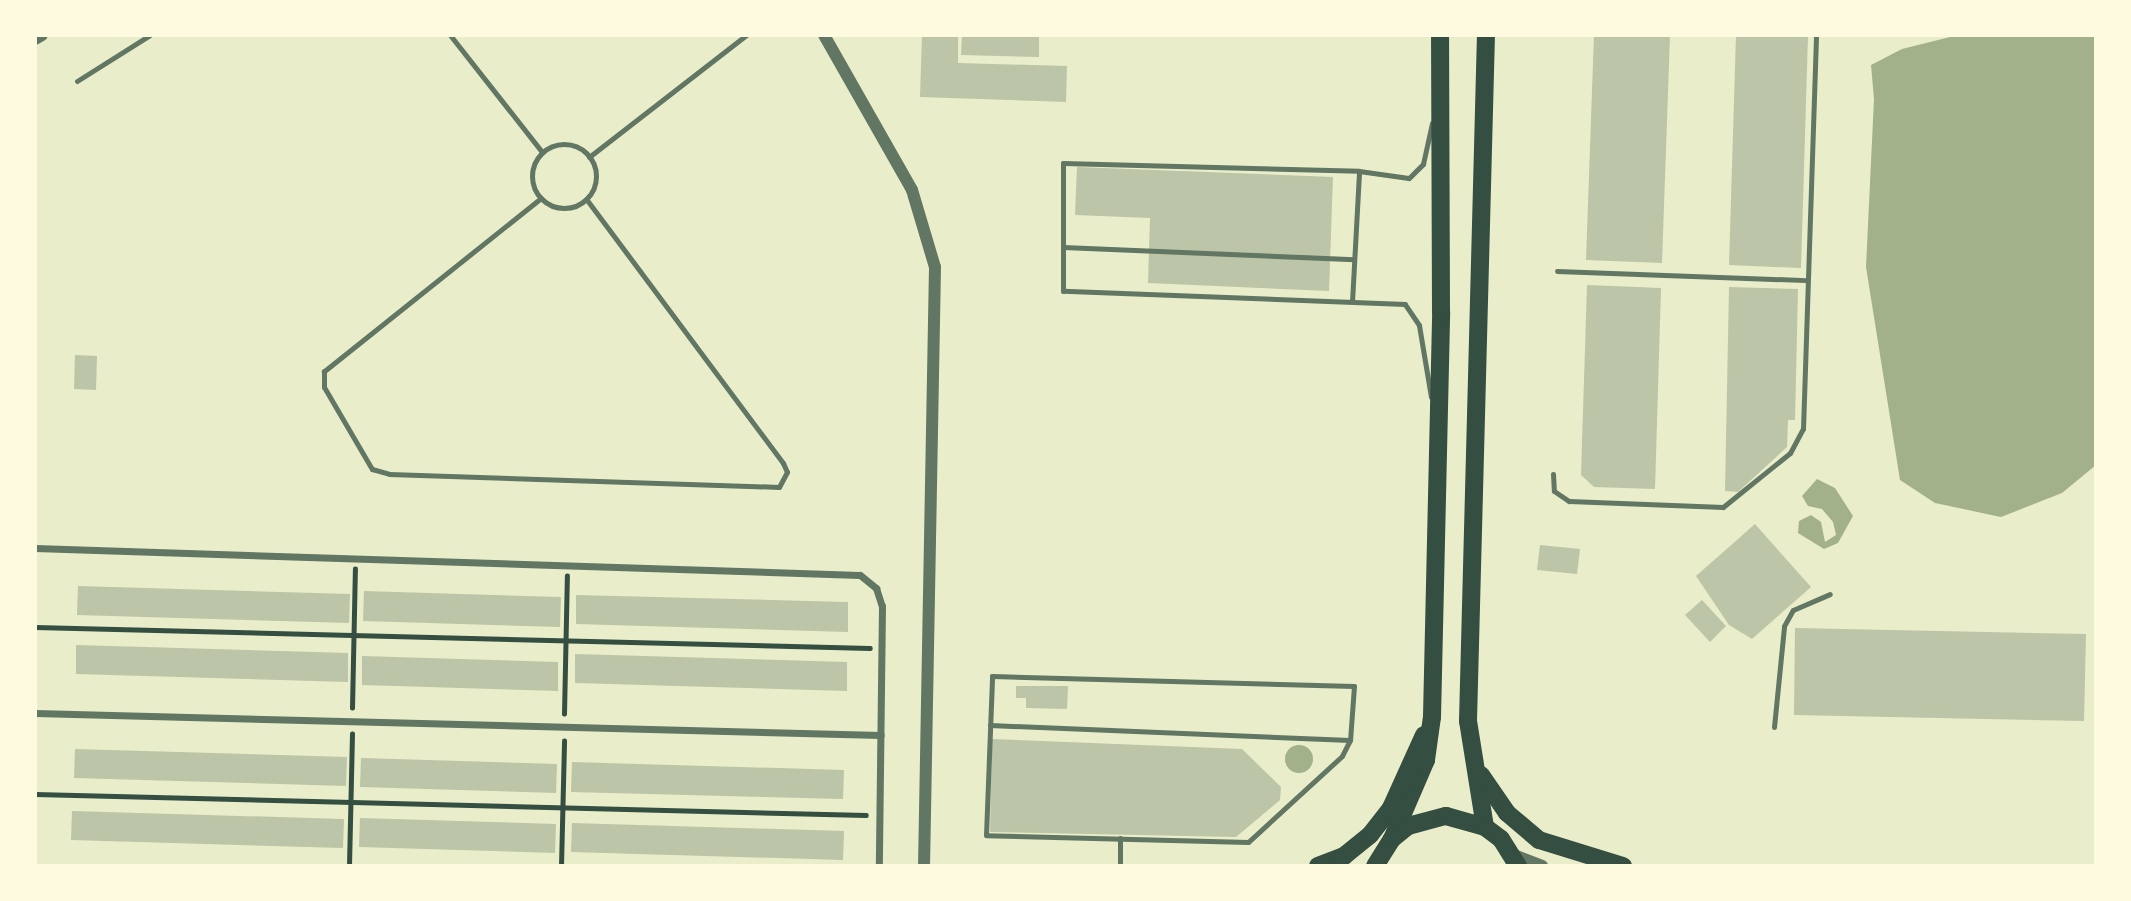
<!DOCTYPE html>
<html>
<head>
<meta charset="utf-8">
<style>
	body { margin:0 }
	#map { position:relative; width:2131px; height:901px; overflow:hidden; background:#e9edc9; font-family:Lato,sans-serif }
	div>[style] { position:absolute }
	.water>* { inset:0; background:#a3b18a }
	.round { border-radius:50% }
	.building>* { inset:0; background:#bcc5a7 }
	.path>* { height:4.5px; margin:-2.25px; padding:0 2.25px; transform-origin:2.25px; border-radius:2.25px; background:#344e41 }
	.service>* { height:5px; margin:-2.5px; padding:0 2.5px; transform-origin:2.5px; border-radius:2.5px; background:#617663 }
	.service>.ring { margin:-2.5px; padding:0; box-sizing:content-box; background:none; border:5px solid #617663; border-radius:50% }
	.minor>* { height:7px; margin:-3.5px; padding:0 3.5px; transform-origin:3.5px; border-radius:3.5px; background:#617663 }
	.tertiary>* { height:12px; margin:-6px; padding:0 6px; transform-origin:6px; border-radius:6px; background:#617663 }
	.primary>* { height:18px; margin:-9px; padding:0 9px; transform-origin:9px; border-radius:9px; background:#344e41 }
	span { translate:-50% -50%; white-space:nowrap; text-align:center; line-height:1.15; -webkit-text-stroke:6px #fefae0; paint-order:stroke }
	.frame { position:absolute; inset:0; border:37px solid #fefae0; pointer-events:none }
</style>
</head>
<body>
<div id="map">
	<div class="water">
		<i style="clip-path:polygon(1958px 35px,2096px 35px,2096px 465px,2062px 493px,2001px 517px,1935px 503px,1900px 480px,1866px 267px,1874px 99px,1871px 65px,1902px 49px)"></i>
		<i style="clip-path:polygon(1817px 479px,1835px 488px,1853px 516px,1838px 543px,1824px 549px,1798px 533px,1799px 521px,1811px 515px,1821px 522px,1825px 542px,1836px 535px,1833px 522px,1822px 509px,1808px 506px,1802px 496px)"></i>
		<i class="round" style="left:1285px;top:745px;width:28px;height:28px"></i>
	</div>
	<div class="building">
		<i style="clip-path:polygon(922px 35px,958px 35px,958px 63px,1067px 66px,1066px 102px,920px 97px)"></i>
		<i style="clip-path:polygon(962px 35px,1039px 35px,1039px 57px,961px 55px)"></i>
		<i style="clip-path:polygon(1594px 35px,1670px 35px,1662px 263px,1586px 260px)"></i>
		<i style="clip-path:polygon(1736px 35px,1808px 35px,1801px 268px,1729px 265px)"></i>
		<i style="clip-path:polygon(1077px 167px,1333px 177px,1329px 291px,1148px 283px,1150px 218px,1075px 215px)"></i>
		<i style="clip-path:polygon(1587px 285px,1661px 288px,1655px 489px,1594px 487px,1581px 475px)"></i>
		<i style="clip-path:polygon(1729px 287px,1798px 289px,1795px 420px,1788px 420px,1787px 447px,1738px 492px,1725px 491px)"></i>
		<i style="clip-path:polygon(75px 355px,97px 356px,96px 390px,74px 389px)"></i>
		<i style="clip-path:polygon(1755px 524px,1811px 587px,1752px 639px,1729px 625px,1696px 576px)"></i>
		<i style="clip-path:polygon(1540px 545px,1580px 549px,1577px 574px,1537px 570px)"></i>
		<i style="clip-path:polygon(78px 586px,350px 594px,349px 623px,77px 615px)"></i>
		<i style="clip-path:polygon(364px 591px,561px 597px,560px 627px,363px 621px)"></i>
		<i style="clip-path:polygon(576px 595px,848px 602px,848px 632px,576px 624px)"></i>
		<i style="clip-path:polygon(1702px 600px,1726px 626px,1710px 642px,1685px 615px)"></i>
		<i style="clip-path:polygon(1795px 628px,2086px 634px,2084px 721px,1794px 715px)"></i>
		<i style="clip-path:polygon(76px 645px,348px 653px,348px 682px,76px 674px)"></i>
		<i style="clip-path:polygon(575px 654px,847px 662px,847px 691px,575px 683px)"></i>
		<i style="clip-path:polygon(362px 656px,558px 662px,558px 691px,362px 685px)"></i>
		<i style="clip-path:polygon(1016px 686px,1068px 686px,1067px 709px,1026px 708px,1026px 698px,1016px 698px)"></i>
		<i style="clip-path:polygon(992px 739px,1242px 749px,1281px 787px,1280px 800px,1236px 837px,990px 832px)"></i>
		<i style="clip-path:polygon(75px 749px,347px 757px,346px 786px,74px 778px)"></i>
		<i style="clip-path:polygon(361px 758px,557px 764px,556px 793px,360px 787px)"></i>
		<i style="clip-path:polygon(572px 762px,844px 770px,843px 799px,571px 792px)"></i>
		<i style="clip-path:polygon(72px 811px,344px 819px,343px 848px,71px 840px)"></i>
		<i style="clip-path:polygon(360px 818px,556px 824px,555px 853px,359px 847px)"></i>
		<i style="clip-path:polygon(572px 823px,844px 831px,843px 860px,571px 852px)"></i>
	</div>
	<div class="path">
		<i style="left:35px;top:627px;width:835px;rotate:1.44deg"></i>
		<i style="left:352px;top:708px;width:139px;rotate:-88.8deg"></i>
		<i style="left:564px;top:714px;width:138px;rotate:-88.8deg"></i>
		<i style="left:35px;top:794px;width:831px;rotate:1.45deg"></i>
		<i style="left:349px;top:866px;width:132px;rotate:-88.7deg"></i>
		<i style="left:561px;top:866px;width:125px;rotate:-88.6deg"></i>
	</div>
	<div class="service">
		<i style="left:450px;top:35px;width:149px;rotate:51.8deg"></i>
		<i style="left:77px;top:81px;width:86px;rotate:-32.2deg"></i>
		<i class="ring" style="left:532px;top:144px;width:59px;height:59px"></i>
		<i style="left:589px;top:157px;width:199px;rotate:-37.8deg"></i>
		<i style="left:541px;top:198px;width:278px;rotate:141.4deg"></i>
		<i style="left:324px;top:371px;width:16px;rotate:90deg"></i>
		<i style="left:324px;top:387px;width:95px;rotate:59.7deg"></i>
		<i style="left:372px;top:469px;width:18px;rotate:16deg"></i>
		<i style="left:389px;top:474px;width:390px;rotate:1.9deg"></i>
		<i style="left:779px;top:487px;width:17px;rotate:-62deg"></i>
		<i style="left:787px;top:472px;width:10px;rotate:-114deg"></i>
		<i style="left:783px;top:463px;width:329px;rotate:-126.7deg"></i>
		<i style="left:1063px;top:247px;width:291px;rotate:2.4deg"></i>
		<i style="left:1557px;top:271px;width:249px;rotate:2.1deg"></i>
		<i style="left:1352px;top:302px;width:131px;rotate:-86.9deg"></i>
		<i style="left:1431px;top:397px;width:73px;rotate:-99.5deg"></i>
		<i style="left:1419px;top:325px;width:25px;rotate:-124deg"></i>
		<i style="left:1405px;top:304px;width:342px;rotate:-177.8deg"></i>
		<i style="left:1063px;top:291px;width:128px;rotate:-90deg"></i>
		<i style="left:1063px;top:163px;width:296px;rotate:1.5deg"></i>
		<i style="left:1359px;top:171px;width:50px;rotate:8deg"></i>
		<i style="left:1409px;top:178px;width:20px;rotate:-45deg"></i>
		<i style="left:1423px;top:164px;width:42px;rotate:-77.6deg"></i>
		<i style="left:1553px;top:474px;width:17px;rotate:87deg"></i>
		<i style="left:1554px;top:491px;width:18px;rotate:34deg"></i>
		<i style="left:1569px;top:501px;width:154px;rotate:2.2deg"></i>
		<i style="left:1723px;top:507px;width:86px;rotate:-38.9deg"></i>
		<i style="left:1790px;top:453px;width:27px;rotate:-62deg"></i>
		<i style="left:1803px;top:429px;width:394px;rotate:-88.1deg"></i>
		<i style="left:992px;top:676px;width:362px;rotate:1.6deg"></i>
		<i style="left:1354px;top:686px;width:54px;rotate:94.2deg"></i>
		<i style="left:1350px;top:740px;width:18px;rotate:117deg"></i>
		<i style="left:1342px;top:756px;width:127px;rotate:137.5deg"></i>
		<i style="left:1248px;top:842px;width:262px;rotate:-178.5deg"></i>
		<i style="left:986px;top:835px;width:159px;rotate:-87.8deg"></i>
		<i style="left:990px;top:725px;width:360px;rotate:2.4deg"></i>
		<i style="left:1774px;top:727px;width:101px;rotate:-84.3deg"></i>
		<i style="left:1784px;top:626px;width:18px;rotate:-61deg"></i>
		<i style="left:1793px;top:610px;width:40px;rotate:-23.4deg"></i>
		<i style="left:1120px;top:866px;width:28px;rotate:-90deg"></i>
	</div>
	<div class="minor">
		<i style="left:35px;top:548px;width:825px;rotate:1.87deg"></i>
		<i style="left:860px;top:575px;width:21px;rotate:39deg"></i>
		<i style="left:876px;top:588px;width:19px;rotate:72deg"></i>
		<i style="left:882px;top:606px;width:260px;rotate:90.7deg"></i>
		<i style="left:35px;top:713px;width:846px;rotate:1.49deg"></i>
	</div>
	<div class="tertiary">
		<i style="left:824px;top:35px;width:178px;rotate:60.4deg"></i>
		<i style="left:912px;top:190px;width:80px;rotate:73.4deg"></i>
		<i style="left:935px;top:267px;width:599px;rotate:91.05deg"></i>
		<i style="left:35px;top:39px;width:8px;rotate:-30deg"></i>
		<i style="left:1514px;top:855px;width:30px;rotate:21deg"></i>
	</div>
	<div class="primary">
		<i style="left:1481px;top:775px;width:46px;rotate:55.6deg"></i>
		<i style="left:1507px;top:813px;width:42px;rotate:40.2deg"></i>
		<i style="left:1539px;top:840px;width:88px;rotate:17.2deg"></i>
		<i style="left:1485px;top:827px;width:107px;rotate:-99.1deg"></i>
		<i style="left:1468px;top:721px;width:686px;rotate:-88.5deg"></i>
		<i style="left:1392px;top:839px;width:86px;rotate:-66.7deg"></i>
		<i style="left:1426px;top:760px;width:43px;rotate:-82.1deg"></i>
		<i style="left:1432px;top:717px;width:405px;rotate:-88.7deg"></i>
		<i style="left:1441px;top:312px;width:277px;rotate:-90.2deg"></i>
		<i style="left:1318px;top:866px;width:28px;rotate:-21deg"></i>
		<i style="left:1344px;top:856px;width:33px;rotate:-39deg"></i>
		<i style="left:1370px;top:835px;width:34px;rotate:-52deg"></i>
		<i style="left:1391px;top:808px;width:80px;rotate:-65.7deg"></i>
		<i style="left:1375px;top:866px;width:32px;rotate:-58deg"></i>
		<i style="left:1392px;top:839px;width:21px;rotate:-39deg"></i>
		<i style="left:1408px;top:826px;width:39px;rotate:-15deg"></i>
		<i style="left:1446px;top:816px;width:41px;rotate:15.8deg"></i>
		<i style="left:1485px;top:827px;width:20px;rotate:37deg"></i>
		<i style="left:1501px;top:839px;width:32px;rotate:58deg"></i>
	</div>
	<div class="frame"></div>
</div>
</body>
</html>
